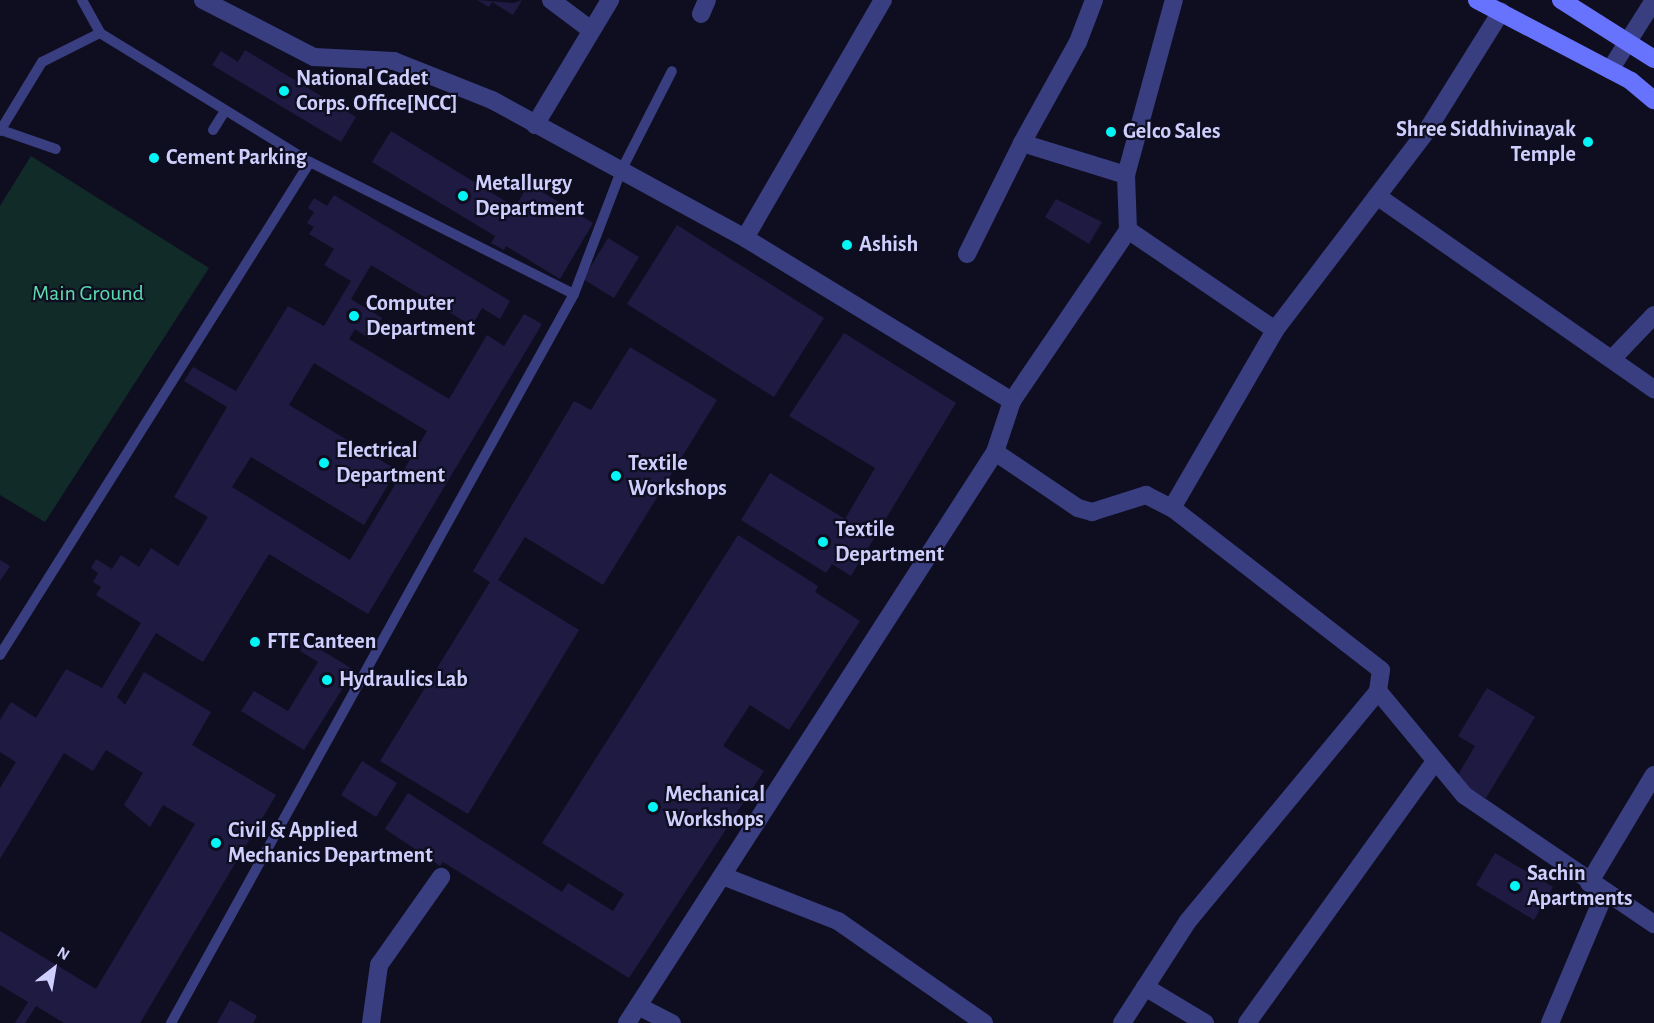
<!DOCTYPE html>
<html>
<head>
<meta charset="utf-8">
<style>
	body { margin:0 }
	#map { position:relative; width:1654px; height:1023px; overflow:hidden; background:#0f0e21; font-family:"Alegreya Sans",sans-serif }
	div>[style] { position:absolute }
	.green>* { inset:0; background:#112b28 }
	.building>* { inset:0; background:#1e1a42 }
	.lane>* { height:10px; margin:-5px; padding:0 5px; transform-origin:5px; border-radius:5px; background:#393e80 }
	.street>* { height:18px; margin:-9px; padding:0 9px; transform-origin:9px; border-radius:9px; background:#393e80 }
	.secondary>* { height:18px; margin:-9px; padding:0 9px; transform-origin:9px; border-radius:9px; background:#6773fd }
	.dots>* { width:16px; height:16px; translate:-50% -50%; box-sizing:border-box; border:3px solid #0f0e21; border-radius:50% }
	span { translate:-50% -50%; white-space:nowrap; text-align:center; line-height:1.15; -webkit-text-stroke:4.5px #0f0e21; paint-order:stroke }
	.poi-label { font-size:22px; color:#cfcffe; font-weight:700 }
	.left { translate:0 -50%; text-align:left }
	.right { translate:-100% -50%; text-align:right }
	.park-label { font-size:22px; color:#5cddb0 }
	.north { position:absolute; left:24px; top:939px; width:60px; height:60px; -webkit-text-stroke:4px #0f0e21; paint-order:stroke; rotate:31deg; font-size:16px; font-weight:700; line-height:24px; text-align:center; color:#cfcffe }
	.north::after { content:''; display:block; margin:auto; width:21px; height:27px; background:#cfcffe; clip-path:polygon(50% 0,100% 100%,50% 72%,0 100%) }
</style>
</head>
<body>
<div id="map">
	<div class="green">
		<i style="clip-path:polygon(31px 156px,209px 268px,45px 522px,0 495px,0 206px)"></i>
	</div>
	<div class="building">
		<i style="clip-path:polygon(477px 0,514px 3px,522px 0,513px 15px,492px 2px,489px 7px)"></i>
		<i style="clip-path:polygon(245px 50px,356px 117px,341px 142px,212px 65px,221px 51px,238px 62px)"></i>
		<i style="clip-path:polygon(391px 131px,515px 207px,529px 184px,593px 223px,560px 279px,506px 246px,504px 250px,491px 243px,495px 236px,372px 162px)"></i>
		<i style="clip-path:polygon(evenodd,334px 195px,510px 301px,500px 319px,482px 308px,472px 326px,371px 265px,351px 299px,382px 318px,370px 339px,355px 329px,349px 339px,449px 399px,487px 335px,504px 346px,524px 314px,542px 324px,368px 614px,269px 554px,203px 662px,156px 633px,117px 697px,125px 705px,144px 672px,211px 712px,192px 745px,276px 795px,140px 1023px,64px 1023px,36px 1006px,25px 1023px,15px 1023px,28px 1002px,0 985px,0 931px,96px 989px,195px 824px,163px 805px,150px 827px,124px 805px,143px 773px,106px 750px,93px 771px,64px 753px,0 859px,0 788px,16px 762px,0 752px,0 720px,11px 702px,36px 718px,66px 669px,102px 688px,141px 623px,96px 595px,101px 587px,93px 582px,98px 573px,91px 568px,96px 559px,112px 569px,121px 555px,139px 567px,151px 548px,178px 566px,208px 517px,174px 497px,227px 407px,184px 381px,193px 367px,236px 391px,288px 306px,324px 326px,351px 281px,324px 265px,334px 249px,309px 234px,314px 227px,307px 223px,314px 212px,308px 208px,314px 198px,327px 206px,334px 195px,314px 363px,427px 431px,350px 560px,232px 487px,251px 457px,364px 525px,397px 470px,289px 405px,314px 363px)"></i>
		<i style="clip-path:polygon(1056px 199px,1102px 222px,1089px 244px,1045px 217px)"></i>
		<i style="clip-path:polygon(677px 225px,824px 318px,774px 397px,627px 304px)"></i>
		<i style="clip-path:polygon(608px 238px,639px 257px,614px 298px,583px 279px)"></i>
		<i style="clip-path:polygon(844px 333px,956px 403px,851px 576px,832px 564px,826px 573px,741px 520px,770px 473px,845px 519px,875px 468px,789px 416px)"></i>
		<i style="clip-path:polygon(630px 347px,717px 400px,603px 585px,525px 537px,498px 580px,579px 630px,468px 814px,380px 761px,490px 582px,473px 571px,574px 401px,591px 410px)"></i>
		<i style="clip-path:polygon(738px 535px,818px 586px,815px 592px,860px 621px,789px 730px,750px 705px,723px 746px,764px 771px,629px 978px,443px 862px,440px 866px,428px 858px,425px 861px,415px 855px,418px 851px,385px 829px,408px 793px,562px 892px,568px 883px,613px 911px,624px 894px,542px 843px)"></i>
		<i style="clip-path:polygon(0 560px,10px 566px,0 581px)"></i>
		<i style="clip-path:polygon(290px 631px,354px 670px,304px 750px,241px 711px,254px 691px,288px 711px,318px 662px,284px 641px)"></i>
		<i style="clip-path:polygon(1487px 688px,1535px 717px,1486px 798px,1455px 780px,1475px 746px,1458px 736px)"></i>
		<i style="clip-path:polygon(362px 761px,397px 783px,376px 817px,341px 795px)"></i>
		<i style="clip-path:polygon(1495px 853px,1553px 887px,1534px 920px,1476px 885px)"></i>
		<i style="clip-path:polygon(230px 1000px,257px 1016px,253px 1023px,217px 1023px)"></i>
	</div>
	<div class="lane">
		<i style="left:82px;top:0;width:38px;rotate:61deg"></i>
		<i style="left:100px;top:33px;width:246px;rotate:31.6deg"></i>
		<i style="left:310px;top:162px;width:295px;rotate:26.6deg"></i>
		<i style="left:574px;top:294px;width:833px;rotate:118.93deg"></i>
		<i style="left:1px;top:130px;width:58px;rotate:19.1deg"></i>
		<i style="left:213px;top:130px;width:22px;rotate:-58deg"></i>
		<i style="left:0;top:131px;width:81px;rotate:-58.7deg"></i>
		<i style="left:42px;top:62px;width:65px;rotate:-26.6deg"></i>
		<i style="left:574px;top:294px;width:132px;rotate:-69.1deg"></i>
		<i style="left:621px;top:171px;width:112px;rotate:-63deg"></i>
		<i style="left:0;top:655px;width:582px;rotate:-57.84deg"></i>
	</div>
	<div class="street">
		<i style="left:203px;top:0;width:125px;rotate:27.2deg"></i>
		<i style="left:314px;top:57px;width:80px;rotate:2.9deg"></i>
		<i style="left:394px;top:61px;width:105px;rotate:21.7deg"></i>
		<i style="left:492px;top:100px;width:288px;rotate:28.6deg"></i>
		<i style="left:745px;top:238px;width:313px;rotate:31.4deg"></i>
		<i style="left:1012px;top:401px;width:207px;rotate:-55.8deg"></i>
		<i style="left:1128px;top:230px;width:55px;rotate:-92.1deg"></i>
		<i style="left:1126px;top:175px;width:181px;rotate:-74.7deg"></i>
		<i style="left:551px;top:0;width:50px;rotate:36.9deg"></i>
		<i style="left:701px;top:14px;width:15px;rotate:-67deg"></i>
		<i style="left:1610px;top:70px;width:83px;rotate:-57.8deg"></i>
		<i style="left:535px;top:125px;width:146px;rotate:-59deg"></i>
		<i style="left:1022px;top:143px;width:115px;rotate:-61deg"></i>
		<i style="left:1078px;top:42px;width:45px;rotate:-69.1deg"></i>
		<i style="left:1377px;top:196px;width:338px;rotate:34.9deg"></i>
		<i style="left:1128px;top:230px;width:178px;rotate:34.2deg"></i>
		<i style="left:1275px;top:330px;width:249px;rotate:-52.7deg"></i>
		<i style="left:1426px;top:132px;width:142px;rotate:-58deg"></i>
		<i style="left:745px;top:238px;width:275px;rotate:-59.9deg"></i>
		<i style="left:967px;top:254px;width:124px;rotate:-63.6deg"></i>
		<i style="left:1022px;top:143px;width:109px;rotate:17.1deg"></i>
		<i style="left:1612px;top:359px;width:61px;rotate:-46.3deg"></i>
		<i style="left:1012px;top:401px;width:54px;rotate:108.4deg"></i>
		<i style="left:995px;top:452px;width:100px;rotate:34deg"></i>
		<i style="left:1078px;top:508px;width:15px;rotate:16deg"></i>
		<i style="left:1092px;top:512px;width:57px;rotate:-17.5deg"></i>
		<i style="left:1146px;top:495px;width:29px;rotate:27deg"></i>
		<i style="left:1172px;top:508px;width:206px;rotate:-59.9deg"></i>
		<i style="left:1378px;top:691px;width:135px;rotate:50.4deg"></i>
		<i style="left:1464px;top:795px;width:230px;rotate:34.2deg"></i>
		<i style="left:723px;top:876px;width:123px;rotate:21.4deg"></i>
		<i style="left:838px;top:921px;width:178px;rotate:34.9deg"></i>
		<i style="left:1589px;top:883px;width:126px;rotate:-59deg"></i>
		<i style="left:1145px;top:987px;width:70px;rotate:31deg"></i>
		<i style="left:638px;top:1006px;width:38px;rotate:27deg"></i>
		<i style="left:371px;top:1023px;width:59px;rotate:-82.1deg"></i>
		<i style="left:379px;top:965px;width:108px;rotate:-54.8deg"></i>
		<i style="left:627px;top:1023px;width:679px;rotate:-57.2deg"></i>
		<i style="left:1122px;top:1023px;width:121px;rotate:-57.1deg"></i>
		<i style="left:1188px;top:921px;width:298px;rotate:-50.4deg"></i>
		<i style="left:1378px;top:691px;width:21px;rotate:-82deg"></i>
		<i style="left:1381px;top:670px;width:264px;rotate:-142.2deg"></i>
		<i style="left:1247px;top:1023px;width:322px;rotate:-54.3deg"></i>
		<i style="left:1550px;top:1023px;width:141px;rotate:-67.1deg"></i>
	</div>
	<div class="secondary">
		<i style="left:1477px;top:0;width:174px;rotate:27.7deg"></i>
		<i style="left:1631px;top:81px;width:30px;rotate:40deg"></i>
		<i style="left:1561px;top:0;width:110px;rotate:32.4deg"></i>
	</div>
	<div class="dots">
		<i style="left:284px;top:91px;background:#04f5f5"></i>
		<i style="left:1111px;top:132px;background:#04f5f5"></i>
		<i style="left:1588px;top:142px;background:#04f5f5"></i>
		<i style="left:154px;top:158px;background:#04f5f5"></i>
		<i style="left:463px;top:196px;background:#04f5f5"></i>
		<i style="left:847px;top:245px;background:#04f5f5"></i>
		<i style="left:354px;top:316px;background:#04f5f5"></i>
		<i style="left:324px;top:463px;background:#04f5f5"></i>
		<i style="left:616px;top:476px;background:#04f5f5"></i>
		<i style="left:823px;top:542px;background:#04f5f5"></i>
		<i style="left:255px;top:642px;background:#04f5f5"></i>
		<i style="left:327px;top:680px;background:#04f5f5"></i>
		<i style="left:653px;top:807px;background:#04f5f5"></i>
		<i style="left:216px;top:843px;background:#04f5f5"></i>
		<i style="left:1515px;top:886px;background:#04f5f5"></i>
	</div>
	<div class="poi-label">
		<span class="left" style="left:296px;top:91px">National Cadet<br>Corps. Office[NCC]</span>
		<span class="right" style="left:1576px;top:142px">Shree Siddhivinayak<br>Temple</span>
		<span class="left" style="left:1123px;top:132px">Gelco Sales</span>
		<span class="left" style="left:166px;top:158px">Cement Parking</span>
		<span class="left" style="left:475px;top:196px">Metallurgy<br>Department</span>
		<span class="left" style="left:859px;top:245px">Ashish</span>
		<span class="left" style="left:366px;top:316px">Computer<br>Department</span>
		<span class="left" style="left:336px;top:463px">Electrical<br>Department</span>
		<span class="left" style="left:628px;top:476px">Textile<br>Workshops</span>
		<span class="left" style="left:835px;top:542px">Textile<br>Department</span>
		<span class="left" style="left:267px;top:642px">FTE Canteen</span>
		<span class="left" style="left:339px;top:680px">Hydraulics Lab</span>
		<span class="left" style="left:665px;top:807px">Mechanical<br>Workshops</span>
		<span class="left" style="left:228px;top:843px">Civil &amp; Applied<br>Mechanics Department</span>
		<span class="left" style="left:1527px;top:886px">Sachin<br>Apartments</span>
	</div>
	<div class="park-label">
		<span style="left:88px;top:294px">Main Ground</span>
	</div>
	<div class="north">N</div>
</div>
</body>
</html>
